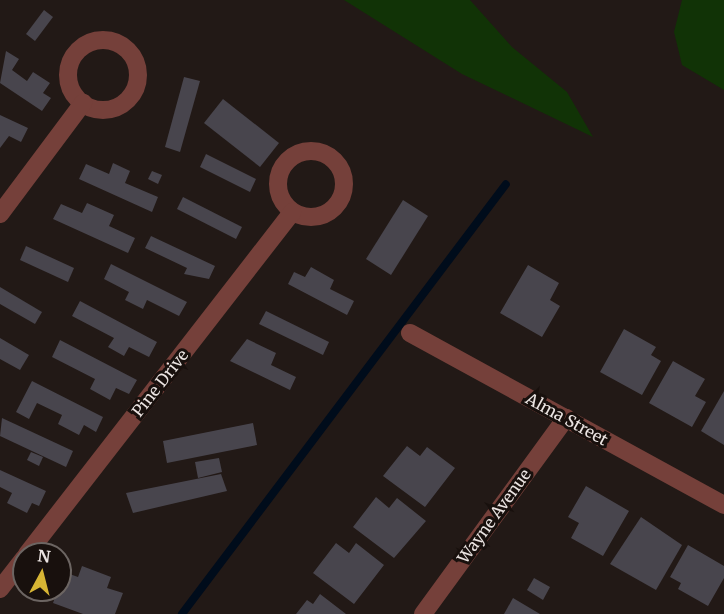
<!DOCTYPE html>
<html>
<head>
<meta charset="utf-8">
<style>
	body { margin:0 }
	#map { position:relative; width:724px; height:614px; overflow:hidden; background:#221916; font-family:Merriweather,serif }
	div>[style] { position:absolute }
	.green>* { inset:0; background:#113306 }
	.stream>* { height:8px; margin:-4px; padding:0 4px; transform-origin:4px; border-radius:4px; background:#000c1b }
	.building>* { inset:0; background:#48454d }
	.street>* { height:18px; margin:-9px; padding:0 9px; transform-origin:9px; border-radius:9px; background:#75403a }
	.street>.ring { margin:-9px; padding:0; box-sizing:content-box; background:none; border:18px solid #75403a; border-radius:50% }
	span { translate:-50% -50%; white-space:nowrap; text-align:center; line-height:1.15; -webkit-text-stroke:6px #18100d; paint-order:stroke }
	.street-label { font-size:16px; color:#ebe4e2 }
	.north { position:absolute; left:12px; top:542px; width:60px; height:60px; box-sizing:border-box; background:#18100d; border:2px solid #6c6562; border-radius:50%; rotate:7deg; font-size:16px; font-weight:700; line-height:24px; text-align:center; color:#ebe4e2 }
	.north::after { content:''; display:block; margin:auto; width:21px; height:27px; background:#d7b534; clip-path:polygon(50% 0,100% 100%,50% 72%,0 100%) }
</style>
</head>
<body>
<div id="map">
	<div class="green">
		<i style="clip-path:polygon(344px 0,470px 0,512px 47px,567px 92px,593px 137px,462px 74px)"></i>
		<i style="clip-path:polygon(682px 0,724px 0,724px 90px,682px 65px,674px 32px)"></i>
	</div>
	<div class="stream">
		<i style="left:182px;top:614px;width:538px;rotate:-53deg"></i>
	</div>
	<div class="building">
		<i style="clip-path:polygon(44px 10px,53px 17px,35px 41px,26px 34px)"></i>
		<i style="clip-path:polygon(6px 51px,19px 59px,12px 70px,27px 81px,33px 72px,50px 83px,43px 93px,51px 98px,42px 111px,0 83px)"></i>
		<i style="clip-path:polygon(184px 77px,200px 81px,180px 152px,165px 147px)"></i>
		<i style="clip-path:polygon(223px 99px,279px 143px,260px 167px,204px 123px)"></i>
		<i style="clip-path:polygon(0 115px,28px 128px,21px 142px,9px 136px,0 148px)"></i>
		<i style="clip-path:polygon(206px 154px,256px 179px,250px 192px,200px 167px)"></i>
		<i style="clip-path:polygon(113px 163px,130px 171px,125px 183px,158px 197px,152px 212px,79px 179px,86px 164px,109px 174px)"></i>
		<i style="clip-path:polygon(152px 171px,162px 175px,158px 184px,148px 179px)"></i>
		<i style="clip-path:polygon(183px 197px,242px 227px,236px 239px,177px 209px)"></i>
		<i style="clip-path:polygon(403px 200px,428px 216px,391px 275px,366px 259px)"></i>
		<i style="clip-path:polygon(87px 203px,114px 215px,109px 226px,135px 238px,128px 253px,53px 219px,61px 204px,82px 213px)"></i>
		<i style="clip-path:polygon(151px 236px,215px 266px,209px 279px,184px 274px,187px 268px,145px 248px)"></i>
		<i style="clip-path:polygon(26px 246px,74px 268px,68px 282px,20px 260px)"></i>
		<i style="clip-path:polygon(111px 264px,187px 302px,179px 316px,147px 300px,143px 309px,125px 300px,129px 292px,104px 279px)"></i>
		<i style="clip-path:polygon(528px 265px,559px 283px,550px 300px,560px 306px,542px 337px,500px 313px)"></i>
		<i style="clip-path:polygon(311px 267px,334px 280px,330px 289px,354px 301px,347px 315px,288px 284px,294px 272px,305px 277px)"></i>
		<i style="clip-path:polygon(0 287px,42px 312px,35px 324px,0 304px)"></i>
		<i style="clip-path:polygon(80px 301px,157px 342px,149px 357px,129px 347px,124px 356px,108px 347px,114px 338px,72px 316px)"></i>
		<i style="clip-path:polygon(266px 311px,329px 342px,323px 355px,259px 324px)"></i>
		<i style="clip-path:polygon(624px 329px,656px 347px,651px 355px,661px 361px,642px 395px,600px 372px)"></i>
		<i style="clip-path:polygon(0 338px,29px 355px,20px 370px,0 359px)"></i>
		<i style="clip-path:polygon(247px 339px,276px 353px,271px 365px,296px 377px,290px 390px,230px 361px)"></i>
		<i style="clip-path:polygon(60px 340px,137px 380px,129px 394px,116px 388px,110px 400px,90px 389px,95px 379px,52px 357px)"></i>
		<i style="clip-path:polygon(673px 361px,705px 379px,695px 396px,706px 402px,692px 427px,649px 403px)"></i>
		<i style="clip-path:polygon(32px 381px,103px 417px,96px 432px,84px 425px,79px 435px,58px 424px,62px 415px,37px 403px,29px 419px,16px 412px)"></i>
		<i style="clip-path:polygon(724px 391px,724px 445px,701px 431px)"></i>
		<i style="clip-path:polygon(2px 418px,73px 451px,66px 467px,0 436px)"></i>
		<i style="clip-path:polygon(253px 423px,257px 445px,167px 463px,163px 441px)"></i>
		<i style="clip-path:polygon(407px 446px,420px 456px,427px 447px,455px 468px,425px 507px,383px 476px)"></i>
		<i style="clip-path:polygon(31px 452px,43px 457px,39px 466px,27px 460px)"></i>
		<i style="clip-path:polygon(219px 458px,222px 472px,198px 478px,195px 462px)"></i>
		<i style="clip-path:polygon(0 470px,46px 491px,39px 506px,32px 503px,27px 513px,7px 503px,12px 493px,0 487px)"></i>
		<i style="clip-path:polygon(221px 474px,227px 491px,133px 513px,126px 493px)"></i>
		<i style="clip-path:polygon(586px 486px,629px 511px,603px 556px,571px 538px,579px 523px,568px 517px)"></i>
		<i style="clip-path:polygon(376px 497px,389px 508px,397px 498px,426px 521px,394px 558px,353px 527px)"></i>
		<i style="clip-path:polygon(641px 517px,682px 545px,656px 590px,610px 564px)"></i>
		<i style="clip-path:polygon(336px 543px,349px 553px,356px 543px,384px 565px,354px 604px,313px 573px)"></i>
		<i style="clip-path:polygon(688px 545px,724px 566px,724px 578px,708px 606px,678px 589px,681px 583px,670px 577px)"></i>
		<i style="clip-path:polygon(82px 566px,111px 577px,107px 588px,123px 593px,115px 614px,83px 614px,53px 603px,64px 572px,78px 577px)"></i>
		<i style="clip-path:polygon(534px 578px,550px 587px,543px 600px,527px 590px)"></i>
		<i style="clip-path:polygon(320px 594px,346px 614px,296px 614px,307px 600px,313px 604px)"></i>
		<i style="clip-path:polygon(513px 598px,540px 614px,504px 614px)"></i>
	</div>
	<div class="street">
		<i class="ring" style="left:68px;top:40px;width:52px;height:52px"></i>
		<i class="ring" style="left:278px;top:151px;width:48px;height:48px"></i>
		<i style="left:0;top:214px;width:139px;rotate:-53.2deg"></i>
		<i style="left:410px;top:333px;width:358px;rotate:28.7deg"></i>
		<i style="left:27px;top:554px;width:433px;rotate:-52.2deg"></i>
		<i style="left:0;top:589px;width:39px;rotate:-52deg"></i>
		<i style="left:423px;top:614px;width:243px;rotate:-53.9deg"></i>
	</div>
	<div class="street-label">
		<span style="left:160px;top:383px;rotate:-52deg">Pine Drive</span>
		<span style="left:567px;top:419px;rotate:29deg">Alma Street</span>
		<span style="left:494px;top:516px;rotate:-54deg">Wayne Avenue</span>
	</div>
	<div class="north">N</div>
</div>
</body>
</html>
